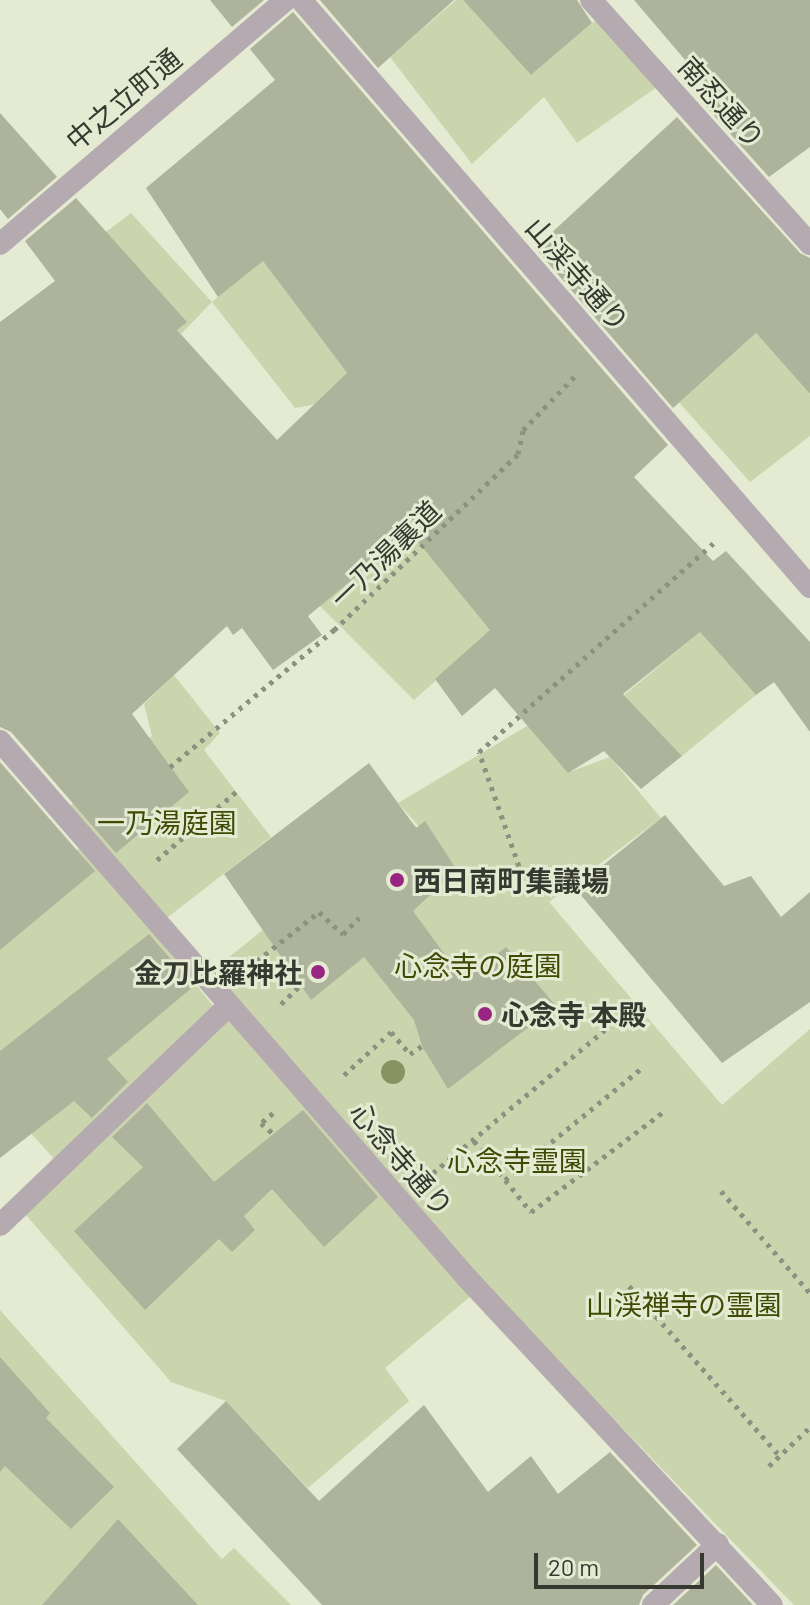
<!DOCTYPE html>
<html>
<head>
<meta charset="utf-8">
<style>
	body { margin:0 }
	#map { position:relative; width:810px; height:1605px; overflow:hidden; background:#e4ebd2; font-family:Barlow,"Noto Sans JP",sans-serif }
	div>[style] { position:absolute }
	.green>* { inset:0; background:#cad5ad }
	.building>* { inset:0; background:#aeb49c }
	.path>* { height:5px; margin-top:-2.5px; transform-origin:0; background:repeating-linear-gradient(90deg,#8c9180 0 4px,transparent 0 10px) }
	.service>* { height:22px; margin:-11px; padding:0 11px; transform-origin:11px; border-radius:11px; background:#b4aab0 }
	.minor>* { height:22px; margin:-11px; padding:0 11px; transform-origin:11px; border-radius:11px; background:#b4aab0 }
	.trees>* { width:24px; height:24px; margin:-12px; border-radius:50%; background:#899361 }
	.dots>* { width:22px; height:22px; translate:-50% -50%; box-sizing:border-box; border:4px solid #e4ebd2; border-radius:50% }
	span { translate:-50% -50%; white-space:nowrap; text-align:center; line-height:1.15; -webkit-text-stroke:6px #e4ebd2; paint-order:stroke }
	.street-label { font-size:28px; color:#36392f }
	.park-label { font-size:28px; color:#3f4b05 }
	.poi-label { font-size:28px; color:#36392f; font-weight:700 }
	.left { translate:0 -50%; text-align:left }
	.right { translate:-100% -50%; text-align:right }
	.scale { position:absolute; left:534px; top:1553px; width:170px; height:36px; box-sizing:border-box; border:4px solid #36392f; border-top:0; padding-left:10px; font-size:24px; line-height:28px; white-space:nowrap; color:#36392f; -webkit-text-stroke:6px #e4ebd2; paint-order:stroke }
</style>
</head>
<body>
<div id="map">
	<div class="green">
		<i style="clip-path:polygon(456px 0,463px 0,531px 75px,603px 14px,664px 82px,577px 143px,544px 97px,472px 164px,390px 57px)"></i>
		<i style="clip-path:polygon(131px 213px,212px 302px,250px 270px,236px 240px,316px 235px,275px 277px,347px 373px,322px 403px,295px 408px,212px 302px,181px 334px,94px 241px)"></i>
		<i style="clip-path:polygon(665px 317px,714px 371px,756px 333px,810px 394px,810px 436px,750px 482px,627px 344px)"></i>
		<i style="clip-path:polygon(406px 528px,503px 621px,414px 700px,316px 602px)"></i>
		<i style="clip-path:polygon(700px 632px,756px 695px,682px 756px,624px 695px)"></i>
		<i style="clip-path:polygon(174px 675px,220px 733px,204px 750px,271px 837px,159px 924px,119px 892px,220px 1014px,56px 1161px,0 1099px,0 863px,20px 887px,86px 844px,60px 814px,152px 736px,144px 704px)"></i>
		<i style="clip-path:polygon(532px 723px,572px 771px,610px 757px,661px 818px,549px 902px,722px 1105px,810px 1029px,810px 1605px,794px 1605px,380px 1178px,478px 1290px,385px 1368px,409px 1401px,308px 1488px,226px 1401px,171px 1382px,19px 1207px,231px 1009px,204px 977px,264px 929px,395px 805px,449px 860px,398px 803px)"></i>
		<i style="clip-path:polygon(0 1310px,222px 1559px,234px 1548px,291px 1605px,0 1605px)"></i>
	</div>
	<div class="building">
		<i style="clip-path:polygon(210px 0,264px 0,232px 27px)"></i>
		<i style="clip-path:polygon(320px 0,454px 0,378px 68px)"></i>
		<i style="clip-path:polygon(463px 0,577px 0,592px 23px,531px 75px)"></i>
		<i style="clip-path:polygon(634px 0,810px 0,810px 147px,769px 177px,698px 98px,709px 88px)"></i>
		<i style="clip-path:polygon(293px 12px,668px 445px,634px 477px,713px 561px,726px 551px,810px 642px,810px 732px,774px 682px,756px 695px,700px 632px,623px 694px,682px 756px,641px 789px,604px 751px,568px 773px,495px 688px,462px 716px,435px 679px,490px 630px,410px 532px,308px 616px,322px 635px,273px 670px,242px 628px,233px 635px,227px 626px,132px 714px,189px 792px,116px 853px,11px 732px,0 727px,0 322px,55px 281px,25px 241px,76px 198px,187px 322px,177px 330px,277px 440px,347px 373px,263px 261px,218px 297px,146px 188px,275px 80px,250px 49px)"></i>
		<i style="clip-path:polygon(0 113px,57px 177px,8px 219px,0 209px)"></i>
		<i style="clip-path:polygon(677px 117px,800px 253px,810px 258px,810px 394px,756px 333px,673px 408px,535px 248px)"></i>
		<i style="clip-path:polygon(0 762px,95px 871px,0 950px)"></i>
		<i style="clip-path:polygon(369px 763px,416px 828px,425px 821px,457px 870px,413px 911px,464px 981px,506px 947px,556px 1006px,448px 1089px,422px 1046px,414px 1020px,364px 957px,311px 1000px,224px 874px)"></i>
		<i style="clip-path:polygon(665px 815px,724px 886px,751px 876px,781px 917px,810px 892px,810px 1002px,722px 1063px,575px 888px)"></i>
		<i style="clip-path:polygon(149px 934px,194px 986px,107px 1059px,128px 1082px,92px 1118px,74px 1101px,0 1158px,0 1051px)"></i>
		<i style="clip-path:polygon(147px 1103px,214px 1182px,303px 1110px,378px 1197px,324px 1247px,272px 1189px,244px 1216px,255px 1230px,232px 1252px,219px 1239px,145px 1310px,74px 1231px,143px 1167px,112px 1137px)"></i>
		<i style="clip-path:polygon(0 1357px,50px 1413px,46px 1418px,114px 1487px,71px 1529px,5px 1466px,0 1472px)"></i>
		<i style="clip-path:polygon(226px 1401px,319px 1501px,424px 1405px,488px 1492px,531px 1456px,558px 1494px,610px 1452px,697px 1545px,643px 1595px,639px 1605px,322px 1605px,177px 1449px)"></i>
		<i style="clip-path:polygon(118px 1519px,198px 1605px,42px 1605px)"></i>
		<i style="clip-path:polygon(716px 1565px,753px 1605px,673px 1605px)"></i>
	</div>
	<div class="path">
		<i style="left:170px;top:767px;width:214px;rotate:-39.9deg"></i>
		<i style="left:334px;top:630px;width:255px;rotate:-43.7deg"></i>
		<i style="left:518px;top:454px;width:25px;rotate:-78deg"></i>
		<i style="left:523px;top:430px;width:74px;rotate:-46.1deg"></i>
		<i style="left:157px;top:860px;width:107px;rotate:-40.8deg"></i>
		<i style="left:519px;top:866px;width:121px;rotate:-109.3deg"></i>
		<i style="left:479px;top:752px;width:317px;rotate:-41.7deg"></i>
		<i style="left:249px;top:967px;width:89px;rotate:-38.2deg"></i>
		<i style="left:319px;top:912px;width:33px;rotate:43deg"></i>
		<i style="left:343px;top:934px;width:23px;rotate:-45deg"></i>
		<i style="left:281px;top:1004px;width:28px;rotate:-44deg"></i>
		<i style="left:344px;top:1075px;width:64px;rotate:-42.5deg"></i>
		<i style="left:391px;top:1032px;width:29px;rotate:49deg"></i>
		<i style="left:410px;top:1054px;width:14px;rotate:-34deg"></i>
		<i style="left:273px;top:1113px;width:16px;rotate:140deg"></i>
		<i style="left:261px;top:1123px;width:18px;rotate:41deg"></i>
		<i style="left:474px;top:1141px;width:91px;rotate:51.2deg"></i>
		<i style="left:531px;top:1212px;width:169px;rotate:-37.1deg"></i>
		<i style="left:433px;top:1173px;width:228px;rotate:-39.8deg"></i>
		<i style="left:505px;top:1180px;width:178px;rotate:-39.3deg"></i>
		<i style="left:721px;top:1191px;width:135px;rotate:48.9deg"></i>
		<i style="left:629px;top:1286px;width:227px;rotate:48.4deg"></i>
		<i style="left:769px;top:1466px;width:57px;rotate:-43.6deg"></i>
	</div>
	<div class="service">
		<i style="left:0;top:244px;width:376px;rotate:-40.5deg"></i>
	</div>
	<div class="minor">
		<i style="left:301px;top:0;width:777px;rotate:49.07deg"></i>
		<i style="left:591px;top:0;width:328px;rotate:48.1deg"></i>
		<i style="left:0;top:741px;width:712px;rotate:48.99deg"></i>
		<i style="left:467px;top:1278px;width:447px;rotate:47deg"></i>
		<i style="left:0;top:1225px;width:316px;rotate:-43.8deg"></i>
		<i style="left:653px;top:1605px;width:89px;rotate:-43.2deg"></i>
	</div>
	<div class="trees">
		<i style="left:393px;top:1072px"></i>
	</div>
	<div class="dots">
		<i style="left:397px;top:880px;background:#992582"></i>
		<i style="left:318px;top:972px;background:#992582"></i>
		<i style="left:485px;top:1014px;background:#992582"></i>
	</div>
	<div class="street-label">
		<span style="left:123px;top:99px;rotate:-40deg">中之立町通</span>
		<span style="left:722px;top:102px;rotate:48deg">南忍通り</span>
		<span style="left:578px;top:274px;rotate:49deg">山渓寺通り</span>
		<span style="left:385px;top:554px;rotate:-44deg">一乃湯裏道</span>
		<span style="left:402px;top:1159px;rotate:49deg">心念寺通り</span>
	</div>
	<div class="park-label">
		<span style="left:167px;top:822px">一乃湯庭園</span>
		<span style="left:478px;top:965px">心念寺の庭園</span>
		<span style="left:517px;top:1160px">心念寺霊園</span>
		<span style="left:684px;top:1304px">山渓禅寺の霊園</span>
	</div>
	<div class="poi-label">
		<span class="left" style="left:413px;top:880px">西日南町集議場</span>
		<span class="right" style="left:302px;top:972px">金刀比羅神社</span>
		<span class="left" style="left:501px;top:1014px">心念寺 本殿</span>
	</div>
	<div class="scale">20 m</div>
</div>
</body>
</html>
